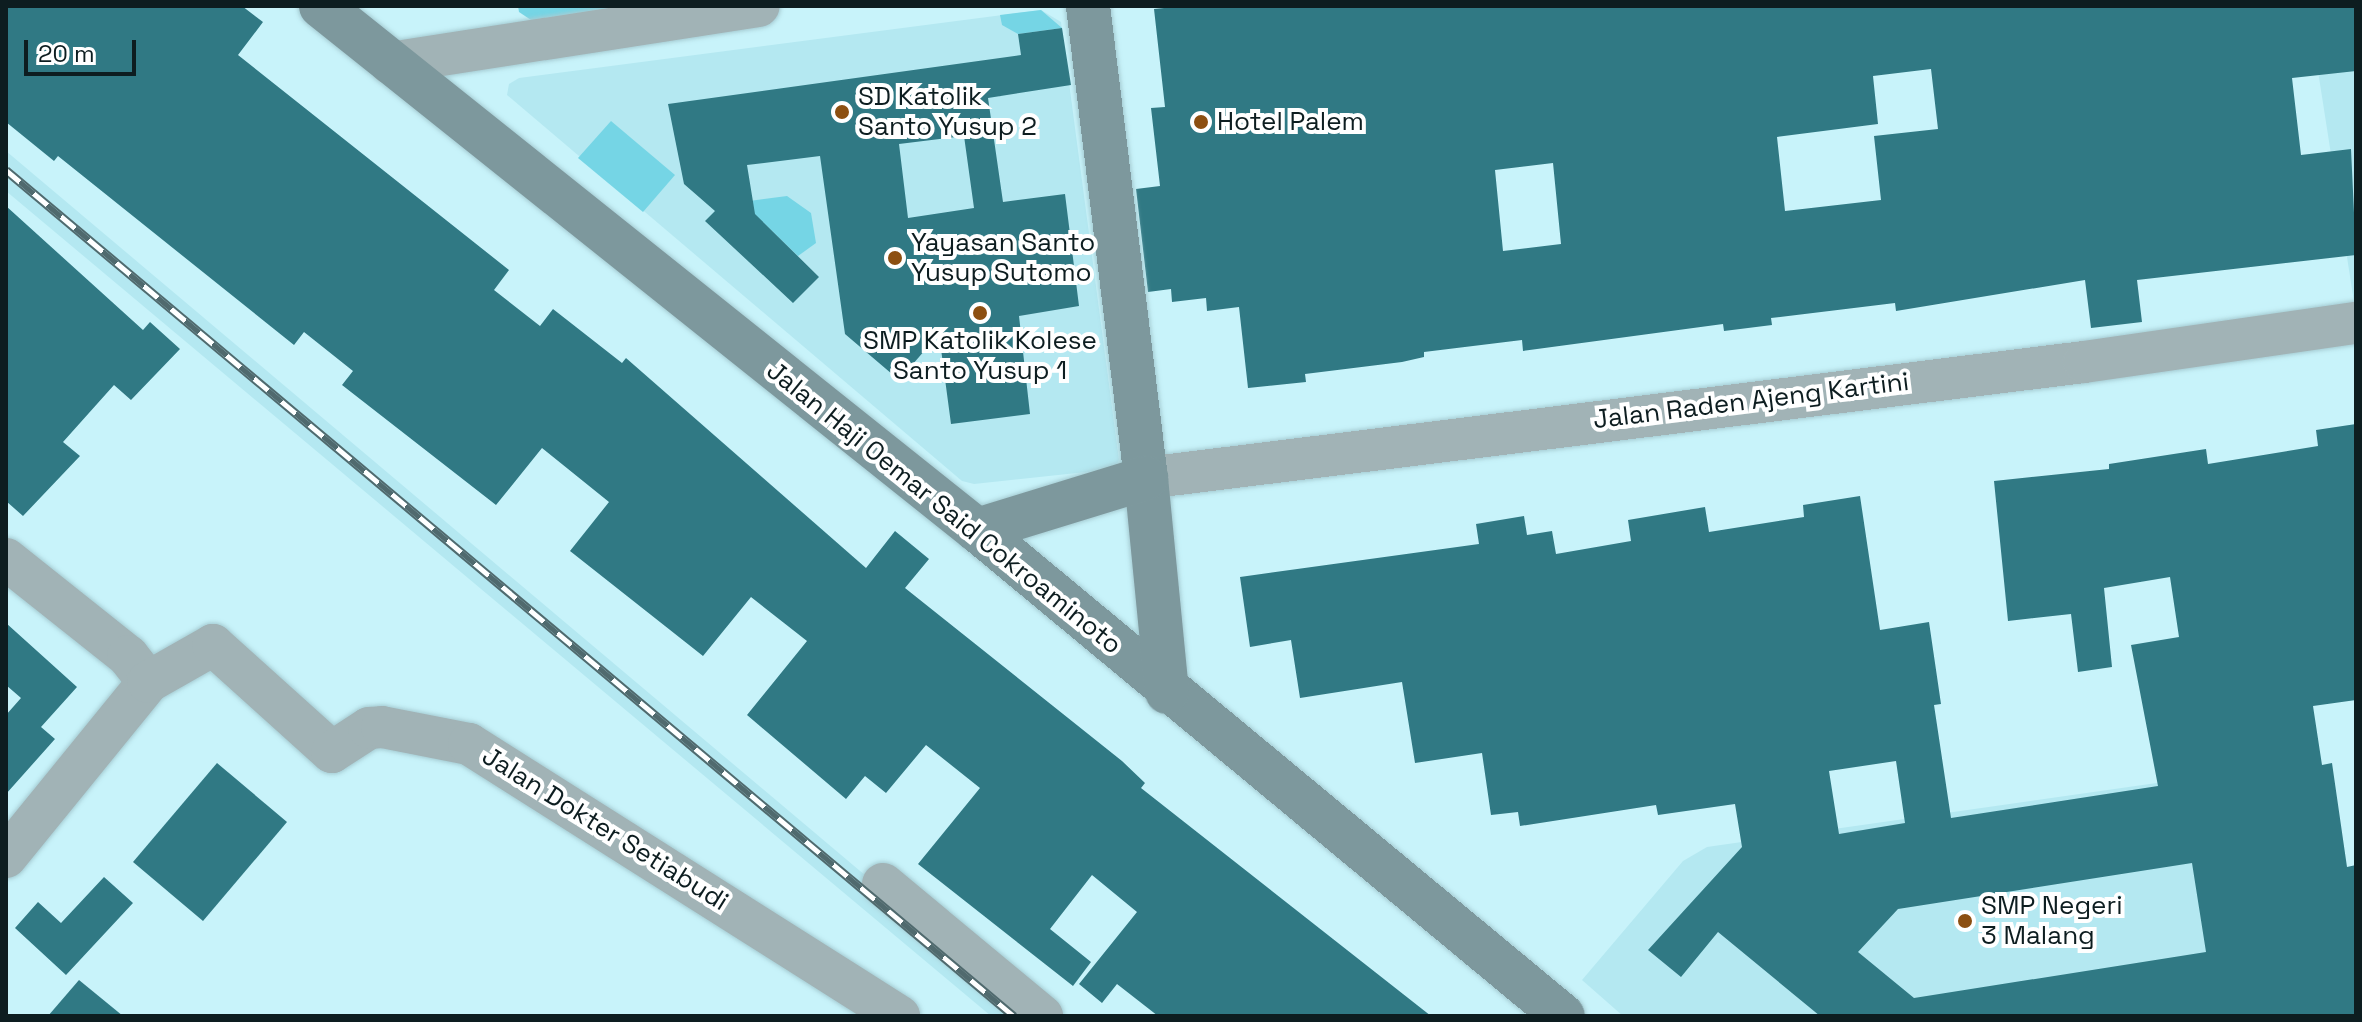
<!DOCTYPE html>
<html>
<head>
<meta charset="utf-8">
<style>
	body { margin:0 }
	#map { position:relative; width:2362px; height:1022px; overflow:hidden; background:#c8f3fa; font-family:"Space Grotesk",sans-serif }
	div>[style] { position:absolute }
	.built>* { inset:0; background:#b4e8f1 }
	.green>* { inset:0; background:#75d5e5 }
	.building>* { inset:0; background:#307984 }
	.roads { filter:drop-shadow(0 0 2px #a6ccd3) drop-shadow(0 0 2px #a6ccd3) }
	.street>* { height:42px; margin:-21px; padding:0 21px; transform-origin:21px; border-radius:21px; background:#a1b3b6 }
	.secondary>* { height:44px; margin:-22px; padding:0 22px; transform-origin:22px; border-radius:22px; background:#7d989d }
	.rail>* { height:9px; margin-top:-4.5px; transform-origin:0; background:repeating-linear-gradient(90deg,#fff 0 18px,#506a6e 0 36px); box-sizing:border-box; border-block:2px solid #506a6e }
	.dots>* { width:22px; height:22px; translate:-50% -50%; box-sizing:border-box; border:4px solid #fff; border-radius:50% }
	span { translate:-50% -50%; white-space:nowrap; text-align:center; line-height:1.15; -webkit-text-stroke:8px #fff; paint-order:stroke }
	.poi-label { font-size:26px; color:#0d1d20 }
	.left { translate:0 -50%; text-align:left }
	.street-label { font-size:26px; color:#0d1d20 }
	.frame { position:absolute; inset:0; border:8px solid #0d1d20; pointer-events:none }
	.scale { position:absolute; left:24px; top:40px; width:112px; height:36px; box-sizing:border-box; border:4px solid #0d1d20; border-top:0; padding-left:10px; font-size:24px; line-height:28px; white-space:nowrap; color:#0d1d20; -webkit-text-stroke:6px #fff; paint-order:stroke }
</style>
</head>
<body>
<div id="map">
	<div class="built">
		<i style="clip-path:polygon(1041px 10px,1061px 22px,1119px 460px,1114px 469px,974px 484px,962px 481px,507px 95px,509px 84px,519px 78px)"></i>
		<i style="clip-path:polygon(2356px 65px,2356px 302px,2354px 302px,2318px 71px)"></i>
		<i style="clip-path:polygon(6px 151px,1032px 1016px,991px 1016px,6px 191px)"></i>
		<i style="clip-path:polygon(2276px 766px,2311px 1016px,1623px 1016px,1582px 980px,1683px 861px,1707px 847px)"></i>
	</div>
	<div class="green">
		<i style="clip-path:polygon(518px 6px,653px 6px,534px 22px,519px 12px)"></i>
		<i style="clip-path:polygon(1041px 10px,1062px 28px,1018px 34px,1002px 25px,1000px 15px)"></i>
		<i style="clip-path:polygon(611px 121px,675px 175px,643px 212px,578px 158px)"></i>
		<i style="clip-path:polygon(787px 196px,811px 213px,816px 243px,798px 256px,742px 202px)"></i>
	</div>
	<div class="building">
		<i style="clip-path:polygon(6px 6px,242px 6px,263px 22px,238px 55px,509px 270px,494px 290px,540px 326px,553px 309px,622px 363px,626px 358px,866px 568px,895px 531px,929px 559px,905px 588px,1122px 761px,1145px 783px,1141px 788px,1431px 1016px,1158px 1016px,1117px 984px,1102px 1003px,1079px 984px,1137px 912px,1092px 875px,1050px 929px,1091px 962px,1073px 986px,918px 864px,980px 788px,926px 745px,886px 793px,865px 776px,846px 799px,747px 715px,807px 641px,751px 597px,703px 656px,570px 551px,609px 502px,542px 448px,496px 505px,342px 385px,353px 371px,304px 332px,294px 345px,58px 156px,54px 161px,6px 122px)"></i>
		<i style="clip-path:polygon(evenodd,1184px 6px,2356px 6px,2356px 71px,2292px 78px,2301px 155px,2351px 149px,2356px 255px,2137px 280px,2142px 322px,2091px 328px,2085px 280px,1896px 311px,1895px 303px,1771px 318px,1772px 325px,1724px 331px,1723px 324px,1523px 351px,1522px 340px,1424px 352px,1424px 357px,1402px 362px,1305px 374px,1306px 382px,1248px 388px,1239px 307px,1207px 311px,1206px 298px,1172px 302px,1171px 289px,1148px 292px,1136px 189px,1160px 186px,1151px 108px,1165px 107px,1154px 9px,1184px 6px,1931px 69px,1938px 129px,1874px 136px,1881px 200px,1785px 211px,1777px 137px,1878px 124px,1873px 76px,1931px 69px,1184px 6px,1553px 163px,1561px 244px,1503px 251px,1495px 170px,1553px 163px)"></i>
		<i style="clip-path:polygon(evenodd,1062px 28px,1071px 85px,988px 98px,1003px 202px,1065px 194px,1079px 306px,1019px 316px,1030px 414px,951px 424px,939px 334px,899px 380px,845px 334px,820px 156px,747px 165px,755px 214px,819px 277px,793px 303px,705px 221px,715px 211px,684px 184px,668px 104px,1021px 55px,1018px 34px,1062px 28px,964px 136px,974px 208px,908px 218px,899px 144px,964px 136px)"></i>
		<i style="clip-path:polygon(6px 206px,143px 330px,150px 322px,180px 349px,131px 400px,114px 385px,63px 442px,80px 456px,23px 516px,6px 501px)"></i>
		<i style="clip-path:polygon(evenodd,2356px 424px,2356px 700px,2313px 706px,2322px 765px,2332px 763px,2347px 867px,2356px 865px,2356px 1016px,1820px 1016px,1718px 932px,1681px 977px,1648px 950px,1742px 847px,1735px 804px,1658px 815px,1656px 805px,1520px 826px,1518px 812px,1491px 815px,1482px 753px,1415px 763px,1402px 682px,1300px 698px,1291px 640px,1250px 647px,1240px 577px,1479px 544px,1476px 524px,1524px 516px,1527px 535px,1552px 531px,1556px 554px,1631px 541px,1628px 520px,1705px 507px,1709px 532px,1804px 517px,1803px 505px,1860px 496px,1880px 630px,1929px 622px,1941px 704px,1934px 705px,1951px 818px,2158px 786px,2131px 645px,2179px 637px,2170px 577px,2104px 588px,2112px 667px,2078px 672px,2071px 614px,2008px 621px,1994px 481px,2109px 469px,2109px 464px,2206px 449px,2208px 464px,2318px 446px,2316px 430px,2356px 424px,1896px 761px,1905px 823px,1839px 834px,1829px 771px,1896px 761px,2356px 424px,2192px 863px,2206px 952px,1914px 998px,1858px 952px,1898px 909px,2192px 863px)"></i>
		<i style="clip-path:polygon(6px 623px,77px 687px,41px 727px,55px 739px,6px 794px,6px 715px,21px 698px,6px 685px)"></i>
		<i style="clip-path:polygon(217px 763px,287px 822px,203px 921px,133px 862px)"></i>
		<i style="clip-path:polygon(104px 877px,133px 903px,66px 975px,15px 928px,38px 902px,61px 923px)"></i>
		<i style="clip-path:polygon(79px 980px,123px 1016px,48px 1016px)"></i>
	</div>
	<div class="roads">
		<div class="street">
			<i style="left:390px;top:63px;width:373px;rotate:-8.8deg"></i>
			<i style="left:1146px;top:478px;width:945px;rotate:-7.05deg"></i>
			<i style="left:2084px;top:362px;width:275px;rotate:-8.2deg"></i>
			<i style="left:6px;top:559px;width:156px;rotate:38.5deg"></i>
			<i style="left:128px;top:656px;width:33px;rotate:52deg"></i>
			<i style="left:6px;top:857px;width:225px;rotate:-50.9deg"></i>
			<i style="left:148px;top:682px;width:75px;rotate:-29.6deg"></i>
			<i style="left:213px;top:645px;width:160px;rotate:42deg"></i>
			<i style="left:332px;top:752px;width:44px;rotate:-33deg"></i>
			<i style="left:369px;top:728px;width:13px;rotate:-4deg"></i>
			<i style="left:382px;top:727px;width:89px;rotate:11.1deg"></i>
			<i style="left:469px;top:744px;width:509px;rotate:32.32deg"></i>
			<i style="left:883px;top:884px;width:207px;rotate:39.7deg"></i>
		</div>
		<div class="secondary">
			<i style="left:321px;top:6px;width:840px;rotate:38.62deg"></i>
			<i style="left:977px;top:530px;width:761px;rotate:39.67deg"></i>
			<i style="left:1088px;top:6px;width:476px;rotate:83deg"></i>
			<i style="left:1146px;top:478px;width:215px;rotate:84.4deg"></i>
			<i style="left:977px;top:530px;width:177px;rotate:-17.1deg"></i>
		</div>
	</div>
	<div class="rail">
		<i style="left:6px;top:170px;width:1316px;rotate:40.01deg"></i>
	</div>
	<div class="dots">
		<i style="left:842px;top:112px;background:#8c4f11"></i>
		<i style="left:1201px;top:122px;background:#8c4f11"></i>
		<i style="left:895px;top:258px;background:#8c4f11"></i>
		<i style="left:980px;top:313px;background:#8c4f11"></i>
		<i style="left:1965px;top:921px;background:#8c4f11"></i>
	</div>
	<div class="poi-label">
		<span class="left" style="left:858px;top:112px">SD Katolik<br>Santo Yusup 2</span>
		<span class="left" style="left:1217px;top:122px">Hotel Palem</span>
		<span class="left" style="left:911px;top:258px">Yayasan Santo<br>Yusup Sutomo</span>
		<span style="left:980px;top:356px">SMP Katolik Kolese<br>Santo Yusup 1</span>
		<span class="left" style="left:1981px;top:921px">SMP Negeri<br>3 Malang</span>
	</div>
	<div class="street-label">
		<span style="left:1751px;top:401px;rotate:-7deg">Jalan Raden Ajeng Kartini</span>
		<span style="left:944px;top:508px;rotate:39deg">Jalan Haji Oemar Said Cokroaminoto</span>
		<span style="left:605px;top:829px;rotate:32deg">Jalan Dokter Setiabudi</span>
	</div>
	<div class="frame"></div>
	<div class="scale">20 m</div>
</div>
</body>
</html>
